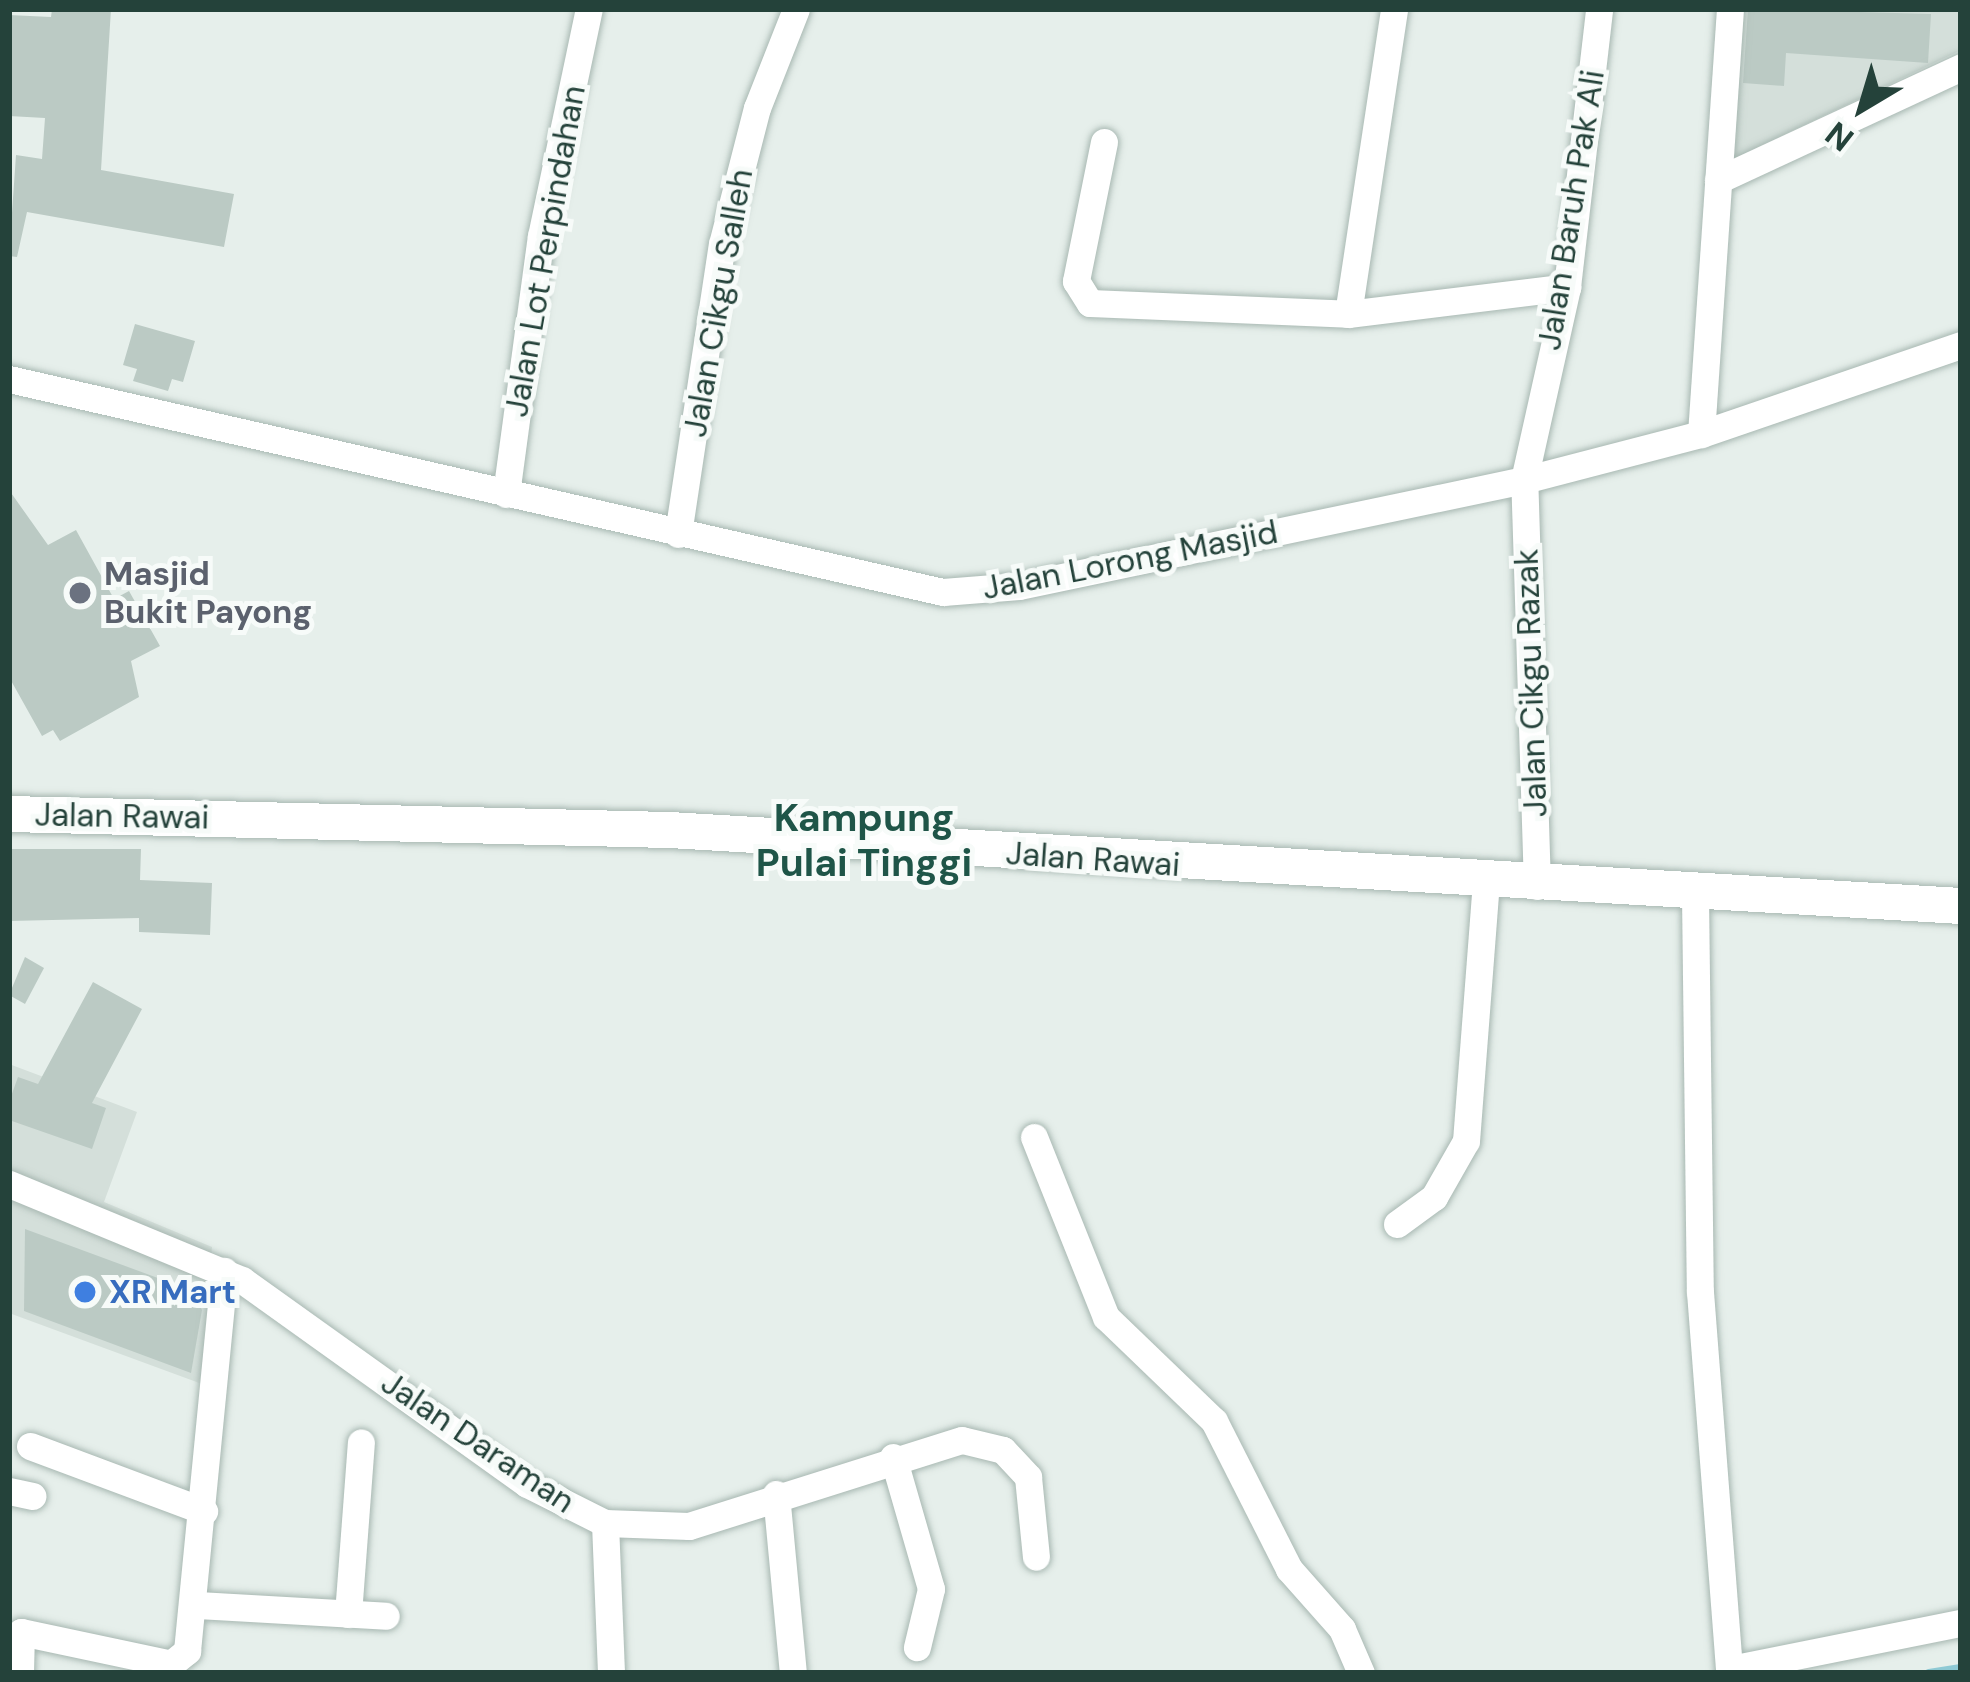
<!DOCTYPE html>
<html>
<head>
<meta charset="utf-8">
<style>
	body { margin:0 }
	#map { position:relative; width:1970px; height:1682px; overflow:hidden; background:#e6efeb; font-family:"DM Sans",sans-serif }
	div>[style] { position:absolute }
	.built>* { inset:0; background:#d4dfda }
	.stream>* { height:8px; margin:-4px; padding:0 4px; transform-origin:4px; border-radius:4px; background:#8ec9d4 }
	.building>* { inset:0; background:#bbcac4 }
	.roads { filter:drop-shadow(0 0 3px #a8b8b2) drop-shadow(0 0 3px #a8b8b2) }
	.minor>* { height:27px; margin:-13.5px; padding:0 13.5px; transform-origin:13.5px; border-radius:13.5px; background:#fff }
	.secondary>* { height:36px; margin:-18px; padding:0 18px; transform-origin:18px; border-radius:18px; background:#fff }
	.dots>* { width:33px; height:33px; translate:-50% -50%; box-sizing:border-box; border:6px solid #f7fbf9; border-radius:50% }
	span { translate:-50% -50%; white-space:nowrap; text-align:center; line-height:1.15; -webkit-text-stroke:10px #f7fbf9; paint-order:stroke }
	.street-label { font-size:33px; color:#24423a }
	.worship-label { font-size:33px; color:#5b616d; font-weight:700 }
	.left { translate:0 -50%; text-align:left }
	.shop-label { font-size:33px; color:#366cbe; font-weight:700 }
	.quarter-label { font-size:39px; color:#1f5548; font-weight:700 }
	.frame { position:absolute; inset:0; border:12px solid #24423a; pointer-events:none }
	.north { position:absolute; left:1802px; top:48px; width:120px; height:120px; -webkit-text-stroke:9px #f7fbf9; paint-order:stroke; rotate:218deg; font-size:33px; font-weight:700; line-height:48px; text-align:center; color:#24423a }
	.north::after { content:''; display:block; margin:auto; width:42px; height:54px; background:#24423a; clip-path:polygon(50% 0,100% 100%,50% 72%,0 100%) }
</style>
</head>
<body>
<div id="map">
	<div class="built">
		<i style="clip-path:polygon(1741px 9px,1961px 9px,1961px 50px,1731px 160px)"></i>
		<i style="clip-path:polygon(9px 1064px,137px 1112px,104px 1202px,212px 1247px,202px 1384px,9px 1313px)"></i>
	</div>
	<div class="stream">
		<i style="left:1929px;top:1673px;width:32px;rotate:-9deg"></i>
	</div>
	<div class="building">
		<i style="clip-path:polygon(52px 9px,111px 9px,101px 170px,234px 194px,224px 247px,27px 212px,17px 257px,9px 256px,16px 155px,42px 159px,45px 118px,9px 116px,9px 15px,51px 17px)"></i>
		<i style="clip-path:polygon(1748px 9px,1931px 14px,1928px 63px,1786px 53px,1784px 86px,1743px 83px)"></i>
		<i style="clip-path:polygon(135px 324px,195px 341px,183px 382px,172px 379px,168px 391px,133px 381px,137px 369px,123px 365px)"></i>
		<i style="clip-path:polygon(9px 490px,48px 545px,76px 530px,114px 599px,129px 591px,160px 646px,131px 661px,139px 697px,60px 741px,53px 730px,42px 736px,9px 677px)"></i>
		<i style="clip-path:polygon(9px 849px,141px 849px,140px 880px,212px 883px,210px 935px,139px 932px,139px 918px,9px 921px)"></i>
		<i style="clip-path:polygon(25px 957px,44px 968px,25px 1004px,9px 995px)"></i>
		<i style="clip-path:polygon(93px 982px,142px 1009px,92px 1103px,106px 1108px,92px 1149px,9px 1120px,9px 1102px,18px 1077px,38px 1084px)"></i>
		<i style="clip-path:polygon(25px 1229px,193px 1291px,202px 1310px,191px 1373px,24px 1311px)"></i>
	</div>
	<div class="roads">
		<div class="minor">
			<i style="left:1104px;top:142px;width:142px;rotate:101.4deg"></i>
			<i style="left:1076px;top:281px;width:26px;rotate:58deg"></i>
			<i style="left:1090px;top:303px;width:258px;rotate:2.4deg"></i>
			<i style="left:1348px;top:314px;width:221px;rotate:-7deg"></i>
			<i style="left:1718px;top:180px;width:268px;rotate:-24.9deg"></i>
			<i style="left:1348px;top:314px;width:308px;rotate:-81.4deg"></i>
			<i style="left:9px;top:379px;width:958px;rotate:12.85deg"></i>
			<i style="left:943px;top:592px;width:76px;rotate:-4.5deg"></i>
			<i style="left:1019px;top:586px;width:516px;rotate:-11.85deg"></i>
			<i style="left:1524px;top:480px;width:183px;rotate:-14.6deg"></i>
			<i style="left:1701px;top:434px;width:275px;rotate:-18.9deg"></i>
			<i style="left:1701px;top:434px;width:426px;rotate:-86.1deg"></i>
			<i style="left:506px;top:494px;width:260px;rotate:-82.3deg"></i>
			<i style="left:541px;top:236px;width:232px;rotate:-78.1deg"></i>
			<i style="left:678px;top:534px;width:293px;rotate:-81.4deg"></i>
			<i style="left:722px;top:244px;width:140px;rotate:-75.6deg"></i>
			<i style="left:757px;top:108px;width:106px;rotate:-68.5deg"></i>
			<i style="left:1537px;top:886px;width:406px;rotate:-91.8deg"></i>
			<i style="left:1524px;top:480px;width:198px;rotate:-77.4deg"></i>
			<i style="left:1567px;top:287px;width:280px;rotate:-83.4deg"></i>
			<i style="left:1695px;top:895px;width:397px;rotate:89.3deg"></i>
			<i style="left:1700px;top:1292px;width:382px;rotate:85.6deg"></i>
			<i style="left:1034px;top:1137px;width:194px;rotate:68.2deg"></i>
			<i style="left:1106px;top:1317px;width:150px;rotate:43.9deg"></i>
			<i style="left:1214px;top:1421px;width:166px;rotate:63.1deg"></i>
			<i style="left:1289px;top:1569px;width:80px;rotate:48.5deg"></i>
			<i style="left:1342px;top:1629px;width:48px;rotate:66.6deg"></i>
			<i style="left:9px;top:1184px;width:252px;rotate:22.4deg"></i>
			<i style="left:242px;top:1280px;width:350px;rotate:35.6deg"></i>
			<i style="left:527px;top:1484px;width:87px;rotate:26.6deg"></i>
			<i style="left:605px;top:1523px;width:84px;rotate:2deg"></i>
			<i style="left:689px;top:1526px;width:286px;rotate:-17.5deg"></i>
			<i style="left:962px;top:1440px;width:42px;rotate:13.7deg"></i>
			<i style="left:1003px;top:1450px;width:37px;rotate:47deg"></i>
			<i style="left:1028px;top:1477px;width:80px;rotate:84.3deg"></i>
			<i style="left:1397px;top:1224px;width:46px;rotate:-36.1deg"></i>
			<i style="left:1434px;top:1197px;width:64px;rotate:-60.3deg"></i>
			<i style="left:1466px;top:1141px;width:258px;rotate:-85.6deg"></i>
			<i style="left:30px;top:1446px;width:186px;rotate:20.5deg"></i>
			<i style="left:893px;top:1457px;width:137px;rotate:73.9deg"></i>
			<i style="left:931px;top:1589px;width:60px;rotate:103.6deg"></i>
			<i style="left:9px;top:1491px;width:24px;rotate:12deg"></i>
			<i style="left:776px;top:1494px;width:180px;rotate:84.6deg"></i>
			<i style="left:605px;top:1523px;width:150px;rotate:87.7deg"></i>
			<i style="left:198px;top:1605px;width:188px;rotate:3.3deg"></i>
			<i style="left:348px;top:1614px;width:172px;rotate:-85.7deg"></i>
			<i style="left:1730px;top:1669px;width:236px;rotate:-11.3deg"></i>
			<i style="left:20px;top:1673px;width:41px;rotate:-88.6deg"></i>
			<i style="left:21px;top:1632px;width:153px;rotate:12deg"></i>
			<i style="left:171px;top:1664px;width:21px;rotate:-39deg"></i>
			<i style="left:187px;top:1651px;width:382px;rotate:-84.4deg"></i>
		</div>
		<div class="secondary">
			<i style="left:9px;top:814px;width:661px;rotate:1.39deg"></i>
			<i style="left:670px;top:830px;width:1293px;rotate:3.37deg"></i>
		</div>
	</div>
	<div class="dots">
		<i style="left:80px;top:593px;background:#6b7280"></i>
		<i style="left:85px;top:1292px;background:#3f7fe0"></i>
	</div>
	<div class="street-label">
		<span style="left:1571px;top:210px;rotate:-81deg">Jalan Baruh Pak Ali</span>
		<span style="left:545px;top:251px;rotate:-80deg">Jalan Lot Perpindahan</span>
		<span style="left:718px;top:303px;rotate:-80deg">Jalan Cikgu Salleh</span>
		<span style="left:1130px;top:560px;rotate:-11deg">Jalan Lorong Masjid</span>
		<span style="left:1531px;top:683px;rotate:-92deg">Jalan Cikgu Razak</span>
		<span style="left:122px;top:816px;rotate:1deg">Jalan Rawai</span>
		<span style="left:1093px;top:859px;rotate:4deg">Jalan Rawai</span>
		<span style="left:478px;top:1442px;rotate:34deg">Jalan Daraman</span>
	</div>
	<div class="worship-label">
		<span class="left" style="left:104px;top:593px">Masjid<br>Bukit Payong</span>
	</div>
	<div class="shop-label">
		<span class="left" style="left:109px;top:1292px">XR Mart</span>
	</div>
	<div class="quarter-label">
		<span style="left:864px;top:841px">Kampung<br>Pulai Tinggi</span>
	</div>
	<div class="frame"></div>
	<div class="north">N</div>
</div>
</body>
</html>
